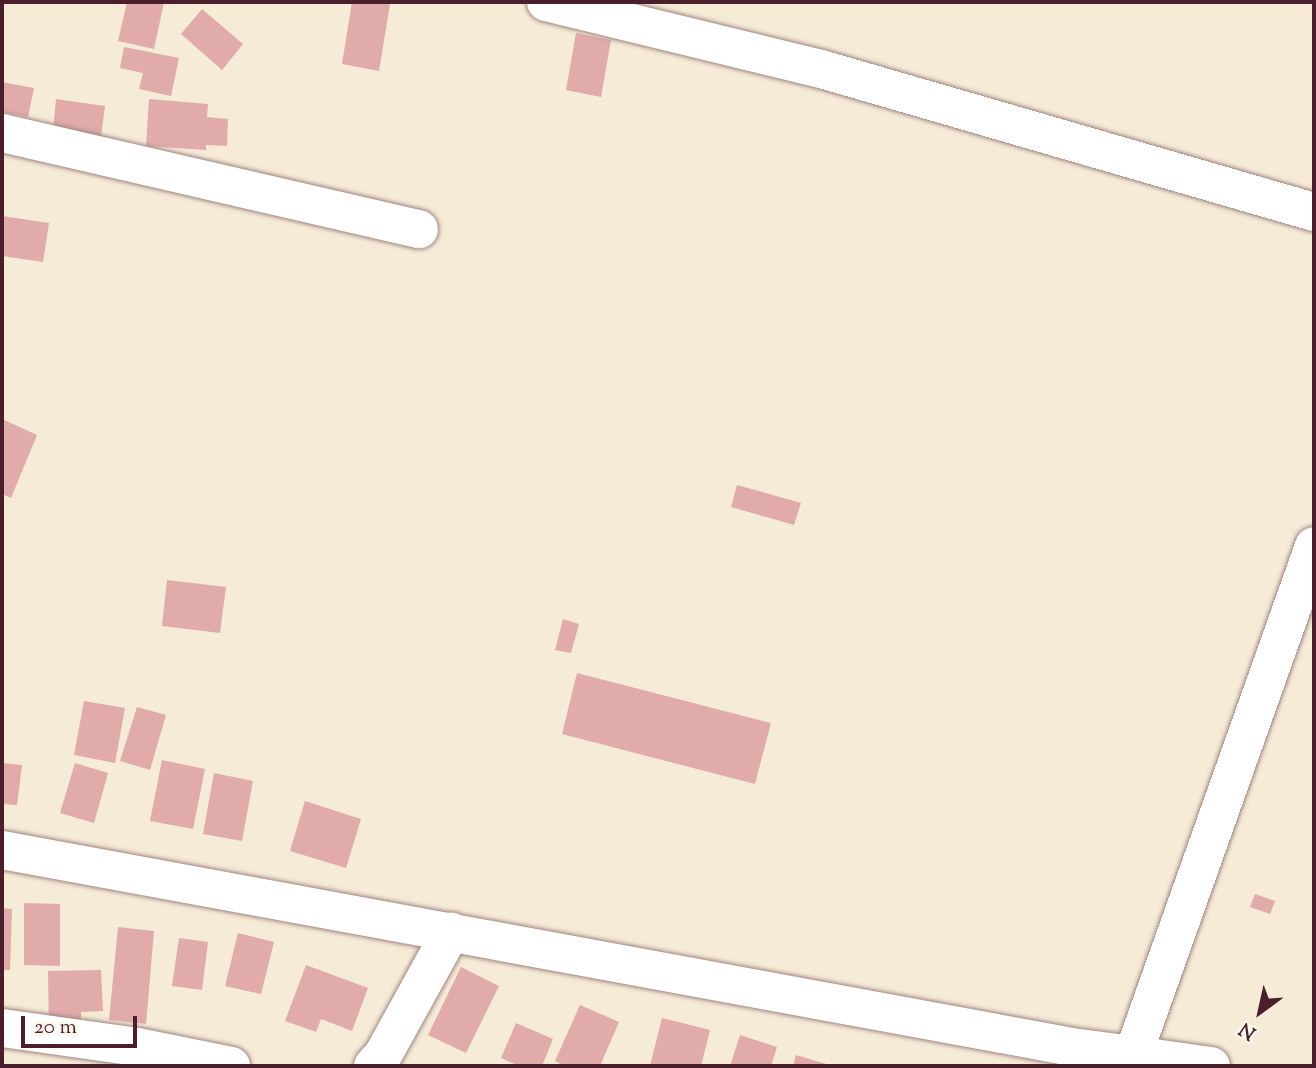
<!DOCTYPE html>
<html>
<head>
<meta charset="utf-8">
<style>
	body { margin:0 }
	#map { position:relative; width:1316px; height:1068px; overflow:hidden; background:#f6ebd7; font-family:"Sorts Mill Goudy",serif }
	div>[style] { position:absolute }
	.building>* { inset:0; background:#e0aba9 }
	.roads { filter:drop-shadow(0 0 2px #a08581) drop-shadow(0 0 2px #a08581) }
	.minor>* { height:38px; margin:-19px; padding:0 19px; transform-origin:19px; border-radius:19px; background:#fff }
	span { translate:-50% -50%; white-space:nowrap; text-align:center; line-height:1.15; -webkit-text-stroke:6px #fbf7ec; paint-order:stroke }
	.frame { position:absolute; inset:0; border:4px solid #4a1f2b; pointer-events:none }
	.north { position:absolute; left:1225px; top:977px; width:70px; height:70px; -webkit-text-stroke:5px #fbf7ec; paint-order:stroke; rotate:213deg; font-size:19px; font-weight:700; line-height:28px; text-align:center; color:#4a1f2b }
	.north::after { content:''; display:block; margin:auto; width:24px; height:32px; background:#4a1f2b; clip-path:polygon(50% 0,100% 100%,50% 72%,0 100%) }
	.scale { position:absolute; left:21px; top:1016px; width:116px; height:32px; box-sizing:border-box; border:4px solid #4a1f2b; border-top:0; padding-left:9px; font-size:21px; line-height:24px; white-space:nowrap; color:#4a1f2b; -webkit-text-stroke:5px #fbf7ec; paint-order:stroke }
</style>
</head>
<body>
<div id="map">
	<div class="building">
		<i style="clip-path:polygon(127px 2px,164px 2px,154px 49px,118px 41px)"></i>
		<i style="clip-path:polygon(352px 2px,390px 4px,379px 71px,342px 64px)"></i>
		<i style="clip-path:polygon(202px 9px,243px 44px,222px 70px,181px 34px)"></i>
		<i style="clip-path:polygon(576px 33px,611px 40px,601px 97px,566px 90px)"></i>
		<i style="clip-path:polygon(124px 47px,179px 58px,171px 96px,139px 89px,143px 73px,120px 68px)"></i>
		<i style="clip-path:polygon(2px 82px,34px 88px,28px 117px,2px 112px)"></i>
		<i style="clip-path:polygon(56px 99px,105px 106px,101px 136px,53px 130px)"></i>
		<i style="clip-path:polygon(149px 99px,208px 104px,207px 117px,228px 119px,227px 146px,206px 145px,206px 150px,146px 146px)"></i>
		<i style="clip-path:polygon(2px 216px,49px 223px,43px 262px,2px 256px)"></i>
		<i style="clip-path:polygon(2px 419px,37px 435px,11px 498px,2px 494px)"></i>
		<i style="clip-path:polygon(737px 485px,801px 503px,794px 525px,731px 507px)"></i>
		<i style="clip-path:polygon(167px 580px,226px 587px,220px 633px,162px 626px)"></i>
		<i style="clip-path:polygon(563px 619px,579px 624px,571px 653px,555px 650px)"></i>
		<i style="clip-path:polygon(577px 673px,771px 723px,755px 784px,562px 734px)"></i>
		<i style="clip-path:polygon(84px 701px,125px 708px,115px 763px,74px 755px)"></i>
		<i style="clip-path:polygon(137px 707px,166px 715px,150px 770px,120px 761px)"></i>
		<i style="clip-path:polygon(162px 760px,205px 769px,193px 829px,150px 821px)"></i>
		<i style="clip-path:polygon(2px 763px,22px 765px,17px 805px,2px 804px)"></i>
		<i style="clip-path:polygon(75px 763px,108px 773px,94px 823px,60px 813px)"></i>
		<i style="clip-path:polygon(214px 773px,253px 781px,242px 841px,203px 834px)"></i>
		<i style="clip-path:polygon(305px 801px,361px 819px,346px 868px,290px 851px)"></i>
		<i style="clip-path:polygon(1255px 894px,1275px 901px,1270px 914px,1250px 907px)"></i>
		<i style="clip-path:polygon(24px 903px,60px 904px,60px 966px,24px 965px)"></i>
		<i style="clip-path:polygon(2px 908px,12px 909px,10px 970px,2px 970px)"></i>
		<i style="clip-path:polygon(118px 927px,154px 931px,146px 1024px,109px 1020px)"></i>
		<i style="clip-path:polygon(238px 933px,274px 942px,261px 994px,225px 986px)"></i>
		<i style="clip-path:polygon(179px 938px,208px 942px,202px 990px,172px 986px)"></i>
		<i style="clip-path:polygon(306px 965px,368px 988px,352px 1031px,321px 1019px,316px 1032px,285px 1021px)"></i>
		<i style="clip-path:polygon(461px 967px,499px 986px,466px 1053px,428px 1035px)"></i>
		<i style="clip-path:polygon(101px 970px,103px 1011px,81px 1012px,81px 1031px,49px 1032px,48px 971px)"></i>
		<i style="clip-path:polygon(580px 1005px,619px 1022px,600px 1066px,566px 1066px,555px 1061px)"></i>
		<i style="clip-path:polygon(662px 1018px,710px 1030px,701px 1066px,650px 1066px)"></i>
		<i style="clip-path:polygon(516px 1023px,553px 1039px,542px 1066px,519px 1066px,501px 1058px)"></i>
		<i style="clip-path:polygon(740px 1035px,777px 1047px,771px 1066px,730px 1066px)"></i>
		<i style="clip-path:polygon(796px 1055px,833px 1066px,793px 1066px)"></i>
	</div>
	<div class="roads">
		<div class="minor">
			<i style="left:546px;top:2px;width:283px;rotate:13.7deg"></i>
			<i style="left:821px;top:69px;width:513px;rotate:16.18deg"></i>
			<i style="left:2px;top:133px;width:428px;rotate:13deg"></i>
			<i style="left:2px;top:850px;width:1088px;rotate:10.43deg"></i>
			<i style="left:1072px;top:1047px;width:62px;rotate:7.5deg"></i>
			<i style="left:1133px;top:1055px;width:19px;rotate:36deg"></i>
			<i style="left:2px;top:1028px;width:136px;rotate:8deg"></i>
			<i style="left:137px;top:1047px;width:96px;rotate:11.4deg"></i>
			<i style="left:373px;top:1066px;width:15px;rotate:-48deg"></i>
			<i style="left:383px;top:1055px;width:141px;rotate:-61.1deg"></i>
			<i style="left:1211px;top:1066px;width:79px;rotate:-172deg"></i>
			<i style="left:1133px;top:1055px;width:540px;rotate:-70.42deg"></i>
		</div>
	</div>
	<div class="frame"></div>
	<div class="north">N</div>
	<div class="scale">20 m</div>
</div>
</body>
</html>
